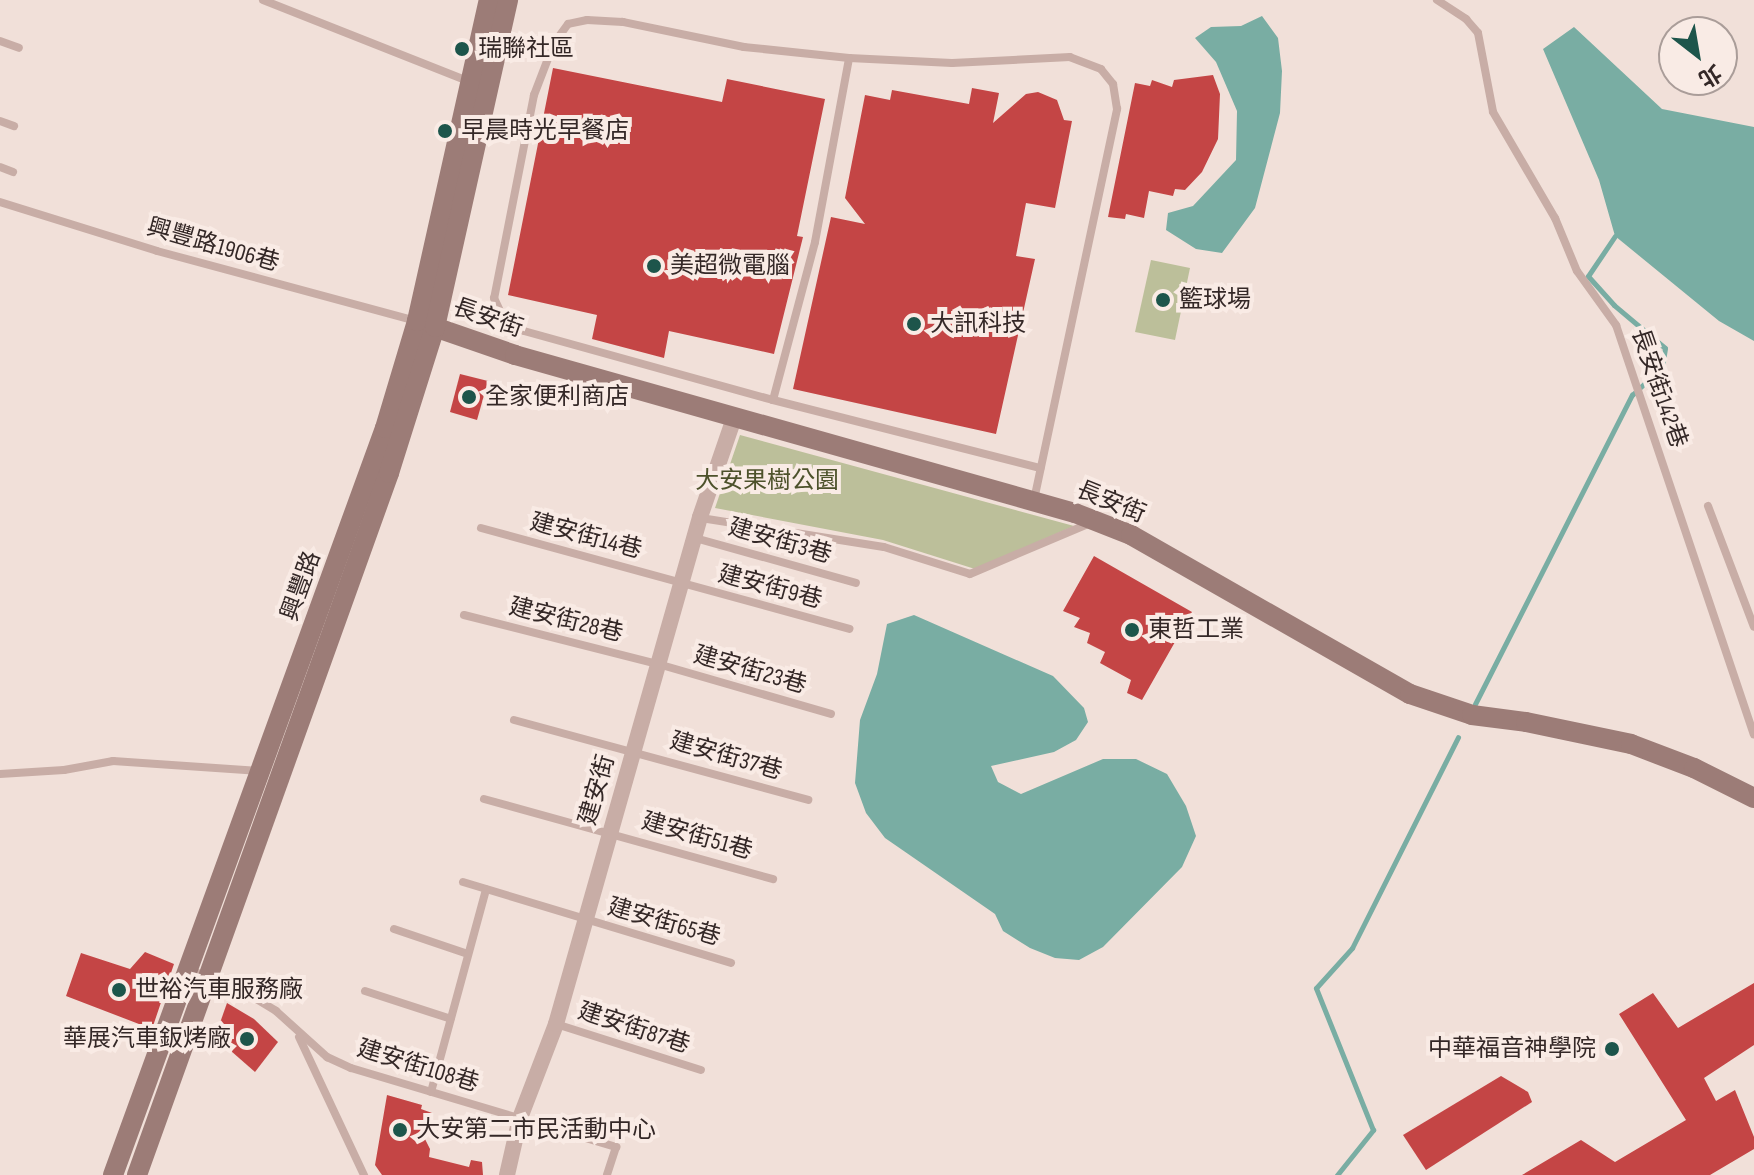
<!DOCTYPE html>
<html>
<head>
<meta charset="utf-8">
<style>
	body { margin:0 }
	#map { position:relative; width:1754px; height:1175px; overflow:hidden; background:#f1e0d9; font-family:"Sofia Sans Condensed","Noto Sans TC",sans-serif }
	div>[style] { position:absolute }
	.green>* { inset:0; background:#bcbf9a }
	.water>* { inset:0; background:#79ada3 }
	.stream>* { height:5px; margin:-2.5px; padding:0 2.5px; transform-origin:2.5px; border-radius:2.5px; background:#79ada3 }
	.building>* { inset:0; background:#c44545 }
	.lane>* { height:8px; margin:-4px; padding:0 4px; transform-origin:4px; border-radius:4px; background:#c8ada6 }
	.street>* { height:16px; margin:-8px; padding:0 8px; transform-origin:8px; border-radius:8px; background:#c8ada6 }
	.secondary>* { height:20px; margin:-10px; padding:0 10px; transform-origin:10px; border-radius:10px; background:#9c7c77 }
	.dots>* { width:22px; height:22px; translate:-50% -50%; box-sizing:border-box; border:4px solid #f9ebe5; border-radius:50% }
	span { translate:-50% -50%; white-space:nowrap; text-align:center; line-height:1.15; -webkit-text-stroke:8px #f9ebe5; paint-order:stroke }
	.poi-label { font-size:24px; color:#342827 }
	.left { translate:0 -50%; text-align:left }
	.right { translate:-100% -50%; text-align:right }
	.street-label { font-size:24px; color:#342827 }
	.park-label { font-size:24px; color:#4d522b }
	.north { position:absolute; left:1658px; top:16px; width:80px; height:80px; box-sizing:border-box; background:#f9ebe5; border:2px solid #aa9d99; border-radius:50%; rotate:149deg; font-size:22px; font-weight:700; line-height:32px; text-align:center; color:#342827 }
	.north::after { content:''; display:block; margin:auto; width:28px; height:36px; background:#1d554b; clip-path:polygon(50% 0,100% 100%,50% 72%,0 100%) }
</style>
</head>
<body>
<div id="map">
	<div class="green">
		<i style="clip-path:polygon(1151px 260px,1190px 268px,1175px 340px,1135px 332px)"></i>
		<i style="clip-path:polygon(740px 435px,1074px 526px,975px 569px,883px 540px,715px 508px)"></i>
	</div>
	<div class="water">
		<i style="clip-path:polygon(1262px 16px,1278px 38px,1282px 71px,1280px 113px,1255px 208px,1222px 253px,1196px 249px,1166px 230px,1168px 213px,1193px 206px,1236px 160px,1237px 111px,1216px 62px,1195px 38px,1211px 27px,1241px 26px)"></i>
		<i style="clip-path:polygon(1574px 27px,1662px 109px,1754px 127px,1754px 341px,1719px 321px,1615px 236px,1599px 180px,1543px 49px)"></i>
		<i style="clip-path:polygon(914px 615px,1053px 676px,1084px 708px,1088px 722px,1076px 740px,1054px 752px,991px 766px,998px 782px,1021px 794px,1103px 759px,1136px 759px,1167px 774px,1186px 806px,1196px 836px,1182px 867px,1103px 947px,1079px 960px,1055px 958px,1030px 948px,1003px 931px,995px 914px,885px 838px,866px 813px,855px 783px,860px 720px,877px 674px,887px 624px)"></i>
	</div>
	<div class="stream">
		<i style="left:1475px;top:704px;width:347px;rotate:-63.1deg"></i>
		<i style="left:1632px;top:395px;width:41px;rotate:-43deg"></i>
		<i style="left:1662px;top:367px;width:19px;rotate:-81deg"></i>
		<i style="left:1665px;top:348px;width:67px;rotate:-139.9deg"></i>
		<i style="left:1614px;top:305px;width:39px;rotate:-132deg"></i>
		<i style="left:1588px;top:276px;width:48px;rotate:-56deg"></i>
		<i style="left:1337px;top:1175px;width:58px;rotate:-51.3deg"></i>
		<i style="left:1373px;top:1130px;width:153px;rotate:-111.9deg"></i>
		<i style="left:1316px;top:988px;width:54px;rotate:-48deg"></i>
		<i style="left:1352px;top:948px;width:236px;rotate:-63.3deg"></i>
	</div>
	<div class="building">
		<i style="clip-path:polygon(553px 68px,722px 102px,727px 79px,825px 99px,797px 236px,803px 237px,774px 354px,669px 331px,664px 358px,592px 339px,597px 315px,508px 295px)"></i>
		<i style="clip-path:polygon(1213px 75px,1220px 94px,1218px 139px,1202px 172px,1185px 190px,1175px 189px,1173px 196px,1149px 191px,1144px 218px,1126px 214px,1125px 219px,1108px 217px,1135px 83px,1150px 86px,1152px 80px,1172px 87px,1174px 80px)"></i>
		<i style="clip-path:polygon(972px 88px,999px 93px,993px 123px,1026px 94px,1038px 92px,1057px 100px,1064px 120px,1072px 121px,1055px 208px,1026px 203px,1016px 256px,1035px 259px,996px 434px,793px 389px,831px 217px,865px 224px,845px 198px,865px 95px,890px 100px,892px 90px,969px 104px)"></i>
		<i style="clip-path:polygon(460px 374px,488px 381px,477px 420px,450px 412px)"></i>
		<i style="clip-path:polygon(1094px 556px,1192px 612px,1142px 700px,1127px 693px,1131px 680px,1100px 663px,1105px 652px,1087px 643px,1090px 633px,1074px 627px,1080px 618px,1063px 611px)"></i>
		<i style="clip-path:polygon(145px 952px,174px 964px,152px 1029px,66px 996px,81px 953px,130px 969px)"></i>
		<i style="clip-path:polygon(1754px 983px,1754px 1045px,1704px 1078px,1716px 1101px,1735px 1090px,1754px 1137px,1754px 1149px,1710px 1175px,1522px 1175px,1581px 1140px,1615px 1162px,1686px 1120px,1619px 1014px,1653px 993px,1678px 1028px)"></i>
		<i style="clip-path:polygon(227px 1003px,254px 1019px,278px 1042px,255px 1072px,215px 1037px)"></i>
		<i style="clip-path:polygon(1501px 1076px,1528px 1092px,1532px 1102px,1426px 1170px,1403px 1135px)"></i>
		<i style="clip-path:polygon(387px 1095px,422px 1105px,421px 1109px,432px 1113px,424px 1137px,430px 1149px,429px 1157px,469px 1167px,471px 1160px,482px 1162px,483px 1175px,382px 1175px,375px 1165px)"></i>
	</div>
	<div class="lane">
		<i style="left:263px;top:0;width:223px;rotate:21.6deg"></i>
		<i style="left:1437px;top:0;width:35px;rotate:33deg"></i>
		<i style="left:1466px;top:19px;width:18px;rotate:49deg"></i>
		<i style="left:1478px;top:33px;width:80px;rotate:79.2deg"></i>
		<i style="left:1493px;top:112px;width:123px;rotate:59.7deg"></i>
		<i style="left:1555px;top:218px;width:57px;rotate:67.5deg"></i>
		<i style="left:1577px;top:271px;width:67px;rotate:54.2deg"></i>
		<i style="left:1616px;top:325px;width:432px;rotate:71.4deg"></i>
		<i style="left:0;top:41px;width:20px;rotate:20deg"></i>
		<i style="left:0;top:121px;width:15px;rotate:20deg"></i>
		<i style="left:0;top:167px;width:14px;rotate:21deg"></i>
		<i style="left:0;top:202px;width:164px;rotate:17.3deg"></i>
		<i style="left:157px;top:251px;width:268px;rotate:15.1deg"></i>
		<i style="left:773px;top:400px;width:163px;rotate:-75.1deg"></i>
		<i style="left:815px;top:242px;width:187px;rotate:-79.5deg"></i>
		<i style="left:1034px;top:500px;width:400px;rotate:-78deg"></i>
		<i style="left:1117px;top:109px;width:25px;rotate:-99deg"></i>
		<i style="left:1113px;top:84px;width:19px;rotate:-129deg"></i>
		<i style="left:1101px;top:69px;width:33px;rotate:-159deg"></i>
		<i style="left:1070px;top:57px;width:118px;rotate:177.1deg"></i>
		<i style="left:952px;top:63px;width:103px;rotate:-177.2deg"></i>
		<i style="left:849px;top:58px;width:106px;rotate:-174deg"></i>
		<i style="left:744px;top:47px;width:124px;rotate:-168.3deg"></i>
		<i style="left:623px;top:22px;width:36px;rotate:-177deg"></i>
		<i style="left:587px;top:20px;width:19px;rotate:168deg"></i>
		<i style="left:568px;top:24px;width:24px;rotate:126deg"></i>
		<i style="left:554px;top:43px;width:56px;rotate:111deg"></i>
		<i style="left:534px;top:95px;width:207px;rotate:101.1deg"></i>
		<i style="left:494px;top:298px;width:19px;rotate:65deg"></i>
		<i style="left:502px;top:315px;width:27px;rotate:36deg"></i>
		<i style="left:524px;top:331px;width:258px;rotate:15.5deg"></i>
		<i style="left:773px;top:400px;width:276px;rotate:14.3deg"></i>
		<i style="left:1708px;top:506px;width:129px;rotate:69.2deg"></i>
		<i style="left:701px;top:518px;width:185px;rotate:9deg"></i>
		<i style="left:884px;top:547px;width:90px;rotate:17.4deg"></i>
		<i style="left:970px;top:574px;width:130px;rotate:-23deg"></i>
		<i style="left:481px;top:528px;width:382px;rotate:15.3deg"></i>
		<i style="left:695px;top:538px;width:167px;rotate:15.6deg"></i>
		<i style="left:464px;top:615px;width:200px;rotate:14.2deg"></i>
		<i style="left:658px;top:664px;width:180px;rotate:16.1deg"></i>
		<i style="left:514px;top:720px;width:305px;rotate:15.2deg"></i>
		<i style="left:0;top:774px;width:64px;rotate:-3.6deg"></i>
		<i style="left:64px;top:770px;width:50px;rotate:-10.4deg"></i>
		<i style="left:113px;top:761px;width:145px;rotate:3.9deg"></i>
		<i style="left:484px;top:799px;width:300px;rotate:15.5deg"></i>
		<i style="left:463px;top:882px;width:280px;rotate:16.8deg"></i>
		<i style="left:394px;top:929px;width:78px;rotate:18.7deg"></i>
		<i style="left:188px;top:969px;width:65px;rotate:22.6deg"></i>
		<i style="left:248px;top:994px;width:33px;rotate:31deg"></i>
		<i style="left:276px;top:1011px;width:69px;rotate:42deg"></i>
		<i style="left:327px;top:1057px;width:26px;rotate:25deg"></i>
		<i style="left:351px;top:1068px;width:277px;rotate:16.6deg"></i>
		<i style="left:616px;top:1147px;width:29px;rotate:108deg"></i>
		<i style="left:365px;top:991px;width:90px;rotate:18deg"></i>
		<i style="left:556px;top:1024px;width:152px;rotate:17.6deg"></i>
		<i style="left:299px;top:1037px;width:153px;rotate:64.8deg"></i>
		<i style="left:431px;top:1092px;width:210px;rotate:-74.8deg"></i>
	</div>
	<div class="street">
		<i style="left:507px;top:1175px;width:58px;rotate:-77.2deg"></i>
		<i style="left:520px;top:1118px;width:101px;rotate:-69deg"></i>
		<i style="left:556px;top:1024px;width:527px;rotate:-74.14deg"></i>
		<i style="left:700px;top:517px;width:105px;rotate:-71deg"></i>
	</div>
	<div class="secondary">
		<i style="left:417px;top:321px;width:104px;rotate:19.1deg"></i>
		<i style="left:515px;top:355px;width:582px;rotate:15.76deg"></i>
		<i style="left:1075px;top:513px;width:60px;rotate:21.4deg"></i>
		<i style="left:1131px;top:535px;width:321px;rotate:29.7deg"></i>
		<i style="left:1410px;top:694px;width:65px;rotate:18.7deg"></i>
		<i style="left:1472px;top:715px;width:54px;rotate:7.4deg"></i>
		<i style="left:1526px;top:722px;width:107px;rotate:11.8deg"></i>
		<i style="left:1631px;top:744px;width:67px;rotate:20.9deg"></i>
		<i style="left:1694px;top:768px;width:67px;rotate:26.6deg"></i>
		<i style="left:113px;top:1175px;width:795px;rotate:-69.99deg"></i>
		<i style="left:385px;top:428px;width:112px;rotate:-73.3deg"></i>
		<i style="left:417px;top:321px;width:329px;rotate:-77.4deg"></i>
		<i style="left:137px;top:1175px;width:746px;rotate:-70.25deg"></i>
		<i style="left:389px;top:473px;width:153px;rotate:-72.5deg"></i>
		<i style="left:435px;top:327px;width:335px;rotate:-77.4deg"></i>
	</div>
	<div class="dots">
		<i style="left:462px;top:49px;background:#1d554b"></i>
		<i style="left:445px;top:131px;background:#1d554b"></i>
		<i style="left:654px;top:266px;background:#1d554b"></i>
		<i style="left:1163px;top:300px;background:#1d554b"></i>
		<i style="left:914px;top:324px;background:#1d554b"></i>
		<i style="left:469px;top:397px;background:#1d554b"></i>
		<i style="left:1132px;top:630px;background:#1d554b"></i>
		<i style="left:119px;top:990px;background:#1d554b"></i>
		<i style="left:247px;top:1039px;background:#1d554b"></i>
		<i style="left:1612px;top:1049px;background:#1d554b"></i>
		<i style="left:400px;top:1130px;background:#1d554b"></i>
	</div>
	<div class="poi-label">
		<span class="left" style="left:478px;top:49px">瑞聯社區</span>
		<span class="left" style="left:461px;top:131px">早晨時光早餐店</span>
		<span class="left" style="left:670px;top:266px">美超微電腦</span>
		<span class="left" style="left:1179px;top:300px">籃球場</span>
		<span class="left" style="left:930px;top:324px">大訊科技</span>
		<span class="left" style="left:485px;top:397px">全家便利商店</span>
		<span class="left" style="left:1148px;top:630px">東哲工業</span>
		<span class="left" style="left:135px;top:990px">世裕汽車服務廠</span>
		<span class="right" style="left:231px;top:1039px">華展汽車鈑烤廠</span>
		<span class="right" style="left:1596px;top:1049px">中華福音神學院</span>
		<span class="left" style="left:416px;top:1130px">大安第二市民活動中心</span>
	</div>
	<div class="street-label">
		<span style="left:213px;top:245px;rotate:16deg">興豐路1906巷</span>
		<span style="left:488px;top:318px;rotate:19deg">長安街</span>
		<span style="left:1659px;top:388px;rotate:71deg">長安街142巷</span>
		<span style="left:1111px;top:502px;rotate:22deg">長安街</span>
		<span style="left:586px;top:536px;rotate:15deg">建安街14巷</span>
		<span style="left:780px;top:541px;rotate:16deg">建安街3巷</span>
		<span style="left:301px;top:586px;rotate:-70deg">興豐路</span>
		<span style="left:770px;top:587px;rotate:15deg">建安街9巷</span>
		<span style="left:566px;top:620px;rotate:14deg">建安街28巷</span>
		<span style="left:750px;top:670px;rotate:16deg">建安街23巷</span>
		<span style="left:726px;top:756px;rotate:16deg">建安街37巷</span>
		<span style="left:597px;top:790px;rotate:-74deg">建安街</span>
		<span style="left:697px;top:836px;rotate:16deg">建安街51巷</span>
		<span style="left:664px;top:922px;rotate:16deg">建安街65巷</span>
		<span style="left:634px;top:1028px;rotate:18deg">建安街87巷</span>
		<span style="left:418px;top:1066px;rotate:17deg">建安街108巷</span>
	</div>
	<div class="park-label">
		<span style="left:767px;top:481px">大安果樹公園</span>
	</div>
	<div class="north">北</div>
</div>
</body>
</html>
